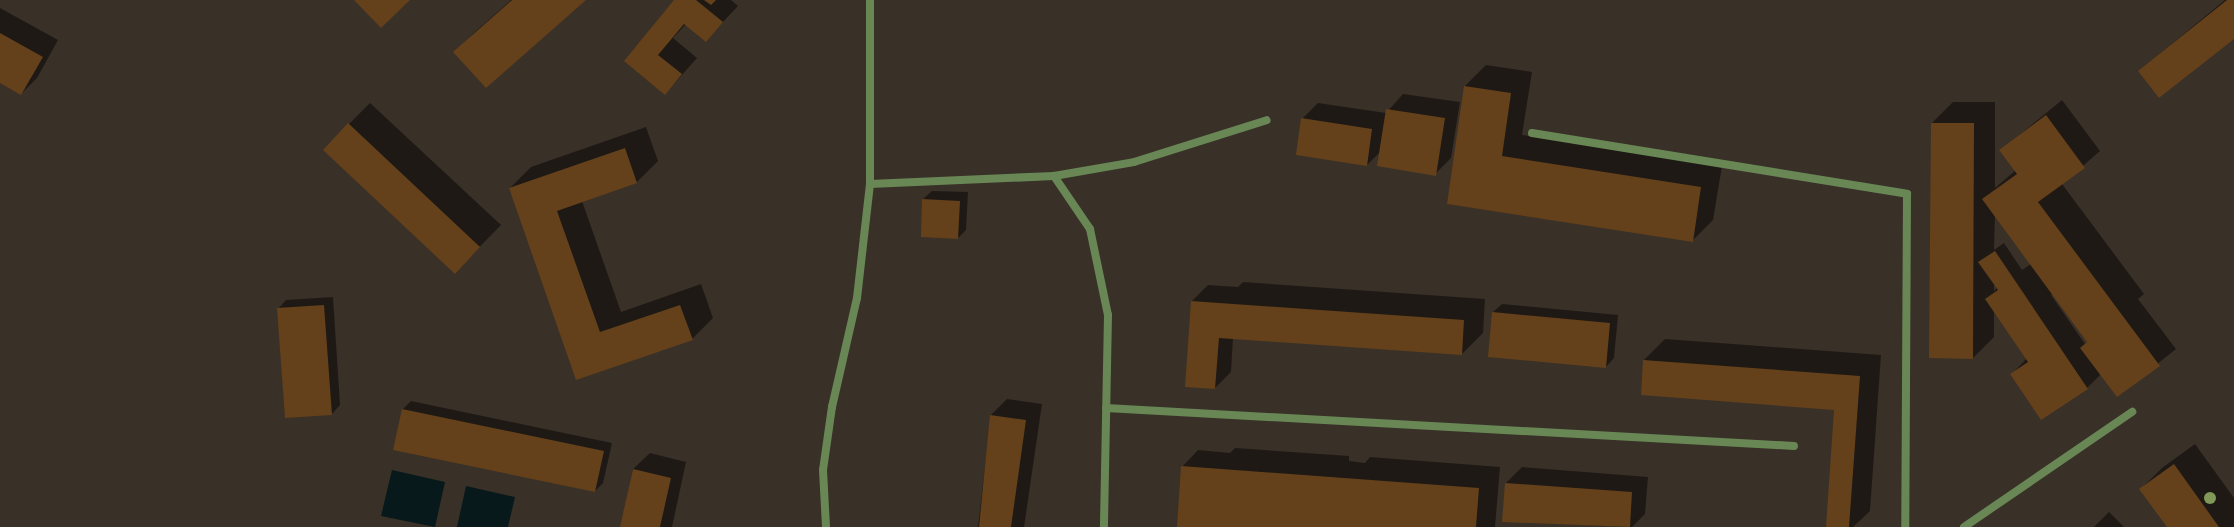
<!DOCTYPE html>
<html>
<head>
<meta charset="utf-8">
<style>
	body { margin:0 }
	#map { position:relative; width:2234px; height:527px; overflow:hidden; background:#393028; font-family:Roboto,sans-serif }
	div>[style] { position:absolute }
	.water>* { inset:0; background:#07191b }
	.shadow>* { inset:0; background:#0007 }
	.building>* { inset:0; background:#64411a }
	.service>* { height:8px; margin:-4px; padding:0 4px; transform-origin:4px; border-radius:4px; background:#688755 }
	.minor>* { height:8px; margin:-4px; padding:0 4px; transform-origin:4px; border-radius:4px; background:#688755 }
	.trees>* { width:12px; height:12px; margin:-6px; border-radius:50%; background:#819958 }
	span { translate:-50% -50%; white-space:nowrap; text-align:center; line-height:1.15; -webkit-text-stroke:4px #2f261e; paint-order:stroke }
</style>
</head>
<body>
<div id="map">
	<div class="water">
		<i style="clip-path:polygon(392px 470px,445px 482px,435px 527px,381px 516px)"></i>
		<i style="clip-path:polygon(466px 486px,515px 497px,508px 527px,457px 527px)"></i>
	</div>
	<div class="shadow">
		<i style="clip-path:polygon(511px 0,584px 0,455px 52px,476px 31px)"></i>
		<i style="clip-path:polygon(675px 0,731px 0,738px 6px,706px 40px,686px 24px,673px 38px,697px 58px,665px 94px,625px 61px)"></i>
		<i style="clip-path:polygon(2225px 0,2234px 0,2234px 38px,2139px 71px)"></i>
		<i style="clip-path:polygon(0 8px,58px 40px,37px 78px,21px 94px,0 82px)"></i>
		<i style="clip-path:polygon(1486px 65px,1532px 72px,1522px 135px,1722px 166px,1713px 220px,1692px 241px,1448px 204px,1465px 86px)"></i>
		<i style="clip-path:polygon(1403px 94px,1460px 102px,1451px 158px,1435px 174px,1381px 151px,1367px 165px,1302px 119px,1318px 103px,1386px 113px)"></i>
		<i style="clip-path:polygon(evenodd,2062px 100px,2100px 151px,2062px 184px,2144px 294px,2138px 299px,2176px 349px,2117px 396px,2101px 374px,2087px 388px,2042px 418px,2012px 374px,2027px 358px,1994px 309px,1994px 337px,1973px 358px,1932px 123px,1953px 102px,1995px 102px,1995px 188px,2016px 170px,2001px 150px,2062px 100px,1995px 215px,2031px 264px,2022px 270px,2004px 243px,1994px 250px,1995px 215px,2062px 100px,1994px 284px,1997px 288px,1994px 291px,1994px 284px,2062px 100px,2053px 294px,2088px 341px,2085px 344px,2051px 295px,2053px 294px)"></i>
		<i style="clip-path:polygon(370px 103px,501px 225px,455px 272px,349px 124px)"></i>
		<i style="clip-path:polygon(646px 127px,658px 161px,637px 182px,582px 201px,621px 312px,701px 284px,713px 318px,692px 339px,577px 379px,510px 188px,531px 167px)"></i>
		<i style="clip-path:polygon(932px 191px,968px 192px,966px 230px,958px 238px,923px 199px)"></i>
		<i style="clip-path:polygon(1243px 282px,1485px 299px,1483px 333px,1462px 354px,1233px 338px,1231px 372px,1215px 388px,1186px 386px,1192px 301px,1208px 285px,1238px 287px)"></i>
		<i style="clip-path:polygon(333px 297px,340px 405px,332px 414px,278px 309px,286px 300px)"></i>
		<i style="clip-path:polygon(1502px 304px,1618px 315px,1614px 358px,1606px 367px,1493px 312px)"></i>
		<i style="clip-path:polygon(1665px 339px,1881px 355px,1870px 511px,1853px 527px,1827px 527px,1835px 409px,1644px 360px)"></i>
		<i style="clip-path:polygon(1007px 399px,1042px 404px,1024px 527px,978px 527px,991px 415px)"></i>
		<i style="clip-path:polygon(411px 401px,612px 443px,603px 483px,595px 491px,402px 410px)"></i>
		<i style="clip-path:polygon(2195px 444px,2234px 498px,2234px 527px,2168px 527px,2141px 489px,2162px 468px)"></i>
		<i style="clip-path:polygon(1235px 448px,1349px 456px,1349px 461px,1365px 463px,1370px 457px,1500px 467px,1495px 527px,1500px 527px,1178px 527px,1182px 467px,1198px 450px,1230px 453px)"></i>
		<i style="clip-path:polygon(650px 453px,686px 462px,672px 527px,621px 527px,633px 469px)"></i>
		<i style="clip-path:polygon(1522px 467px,1648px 477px,1645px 514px,1632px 527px,1503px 521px,1506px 483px)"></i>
		<i style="clip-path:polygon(2109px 512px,2124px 527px,2094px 527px)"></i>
	</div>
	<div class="building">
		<i style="clip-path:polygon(354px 0,410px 0,381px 28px)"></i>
		<i style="clip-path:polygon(512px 0,586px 0,486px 88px,453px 52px)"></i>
		<i style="clip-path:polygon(674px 0,696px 0,723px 22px,706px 42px,684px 24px,658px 55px,682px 74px,665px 95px,624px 61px)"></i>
		<i style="clip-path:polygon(704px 0,716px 0,711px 5px)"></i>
		<i style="clip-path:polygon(2227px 0,2234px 0,2234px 39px,2159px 98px,2138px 71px)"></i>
		<i style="clip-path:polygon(0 33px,43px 57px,21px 95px,0 83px)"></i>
		<i style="clip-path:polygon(1464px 86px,1511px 93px,1502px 156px,1701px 187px,1693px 242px,1447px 204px)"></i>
		<i style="clip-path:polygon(1386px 109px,1445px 118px,1436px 176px,1377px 166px)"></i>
		<i style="clip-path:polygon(2046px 115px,2085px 168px,2038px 202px,2160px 366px,2117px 397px,2080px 348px,2087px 342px,1982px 199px,2017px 174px,1999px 150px)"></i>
		<i style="clip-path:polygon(1301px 118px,1372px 129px,1367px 166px,1296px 155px)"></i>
		<i style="clip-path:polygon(348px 123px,480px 247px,455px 274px,323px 150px)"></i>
		<i style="clip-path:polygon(1931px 123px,1974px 123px,1973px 359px,1929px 358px)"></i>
		<i style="clip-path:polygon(625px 148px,637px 183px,557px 211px,600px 332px,680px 305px,693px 340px,576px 380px,509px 188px)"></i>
		<i style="clip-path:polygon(922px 199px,960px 201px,958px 239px,921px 237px)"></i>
		<i style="clip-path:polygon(1995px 251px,2088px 389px,2041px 420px,2010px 374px,2028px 362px,1985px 299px,1998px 290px,1978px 262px)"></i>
		<i style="clip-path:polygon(1191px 301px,1464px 320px,1462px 355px,1219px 338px,1215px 389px,1185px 387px)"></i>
		<i style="clip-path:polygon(324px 305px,332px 415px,285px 418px,277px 308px)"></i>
		<i style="clip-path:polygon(1492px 312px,1610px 323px,1606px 368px,1488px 357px)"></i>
		<i style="clip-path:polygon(1643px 360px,1860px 376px,1849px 527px,1826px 527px,1834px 410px,1641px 395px)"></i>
		<i style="clip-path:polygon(402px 409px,604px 451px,595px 492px,393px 450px)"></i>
		<i style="clip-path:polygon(990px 415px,1026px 420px,1011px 527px,979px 527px)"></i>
		<i style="clip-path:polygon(2174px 464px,2219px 527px,2167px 527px,2139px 489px)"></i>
		<i style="clip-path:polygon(1181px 466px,1479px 488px,1476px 527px,1177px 527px)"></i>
		<i style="clip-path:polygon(633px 469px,671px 478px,660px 527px,620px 527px)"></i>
		<i style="clip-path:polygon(1505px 483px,1632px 492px,1630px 527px,1502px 522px)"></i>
	</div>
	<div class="service">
		<i style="left:1532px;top:133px;width:380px;rotate:9.2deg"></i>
		<i style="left:1907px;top:194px;width:333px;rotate:90.3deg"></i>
		<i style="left:1054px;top:176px;width:64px;rotate:55.8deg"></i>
		<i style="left:1090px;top:229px;width:88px;rotate:78.2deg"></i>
		<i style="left:1108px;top:315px;width:212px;rotate:91.1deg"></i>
		<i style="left:870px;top:184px;width:184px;rotate:-2.5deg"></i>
		<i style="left:1054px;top:176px;width:81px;rotate:-9.9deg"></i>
		<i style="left:1134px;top:162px;width:139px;rotate:-17.5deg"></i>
		<i style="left:1106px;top:408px;width:689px;rotate:3.16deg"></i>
	</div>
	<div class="minor">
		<i style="left:826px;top:527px;width:57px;rotate:-93deg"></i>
		<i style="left:823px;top:470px;width:64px;rotate:-81.9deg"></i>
		<i style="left:832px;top:407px;width:112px;rotate:-77.1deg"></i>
		<i style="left:857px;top:298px;width:115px;rotate:-83.5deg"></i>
		<i style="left:870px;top:184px;width:184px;rotate:-90deg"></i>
		<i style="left:1964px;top:527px;width:204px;rotate:-34.4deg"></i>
	</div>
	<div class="trees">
		<i style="left:2210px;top:498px"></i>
	</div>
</div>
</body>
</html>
